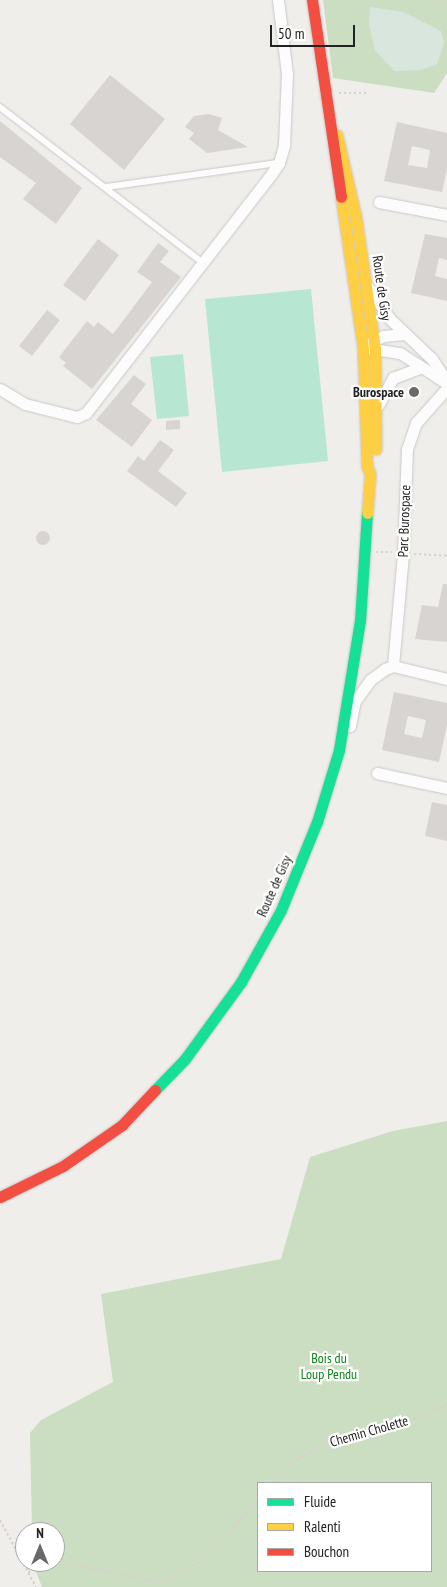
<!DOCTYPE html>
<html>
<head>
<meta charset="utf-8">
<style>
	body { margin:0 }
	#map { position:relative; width:447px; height:1587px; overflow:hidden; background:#f0eeeb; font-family:"PT Sans Narrow",sans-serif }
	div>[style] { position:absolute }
	.forest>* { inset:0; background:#cbdec1 }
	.wetland>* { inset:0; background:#d9e6de }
	.pitch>* { inset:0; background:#b7e6d2 }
	.building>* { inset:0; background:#d7d4d2 }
	.round { border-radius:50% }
	.path>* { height:2px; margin-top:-1px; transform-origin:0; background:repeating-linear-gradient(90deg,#dccecd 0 2.5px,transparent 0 5px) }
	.roads { filter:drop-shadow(0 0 1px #c9c8c7) drop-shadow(0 0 1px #c9c8c7) }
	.lane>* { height:5.5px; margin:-2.75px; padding:0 2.75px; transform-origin:2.75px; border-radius:2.75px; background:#fdfcfc }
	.street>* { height:11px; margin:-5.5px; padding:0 5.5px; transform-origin:5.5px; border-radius:5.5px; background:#fdfcfc }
	.fast>* { height:11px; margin:-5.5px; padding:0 5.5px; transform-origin:5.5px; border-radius:5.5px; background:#16e098 }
	.slow>* { height:11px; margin:-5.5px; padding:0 5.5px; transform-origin:5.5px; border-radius:5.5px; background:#ffcf43 }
	.jam>* { height:11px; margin:-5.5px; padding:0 5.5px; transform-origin:5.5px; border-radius:5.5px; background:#f24e42 }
	.dots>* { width:14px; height:14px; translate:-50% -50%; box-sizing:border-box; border:2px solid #fff; border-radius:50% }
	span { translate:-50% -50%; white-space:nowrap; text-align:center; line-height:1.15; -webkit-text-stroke:4.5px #fff; paint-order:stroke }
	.street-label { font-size:14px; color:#222 }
	.poi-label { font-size:14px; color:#222; font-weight:700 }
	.right { translate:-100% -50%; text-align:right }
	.park-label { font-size:14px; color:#0c8416 }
	.legend { position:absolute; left:257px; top:1482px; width:175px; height:90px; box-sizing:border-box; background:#fff; border:1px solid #a7a7a7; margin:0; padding:6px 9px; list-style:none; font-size:15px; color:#222 }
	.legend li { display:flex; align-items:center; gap:10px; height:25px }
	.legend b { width:25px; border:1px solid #a7a7a7 }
	.north { position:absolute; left:15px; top:1522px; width:50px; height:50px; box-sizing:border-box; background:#fff; border:1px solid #a7a7a7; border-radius:50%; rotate:0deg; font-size:14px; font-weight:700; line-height:20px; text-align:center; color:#222 }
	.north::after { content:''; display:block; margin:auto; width:18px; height:22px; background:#6a6968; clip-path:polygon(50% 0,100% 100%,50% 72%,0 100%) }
	.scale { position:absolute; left:270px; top:25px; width:85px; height:22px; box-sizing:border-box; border:2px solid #222; border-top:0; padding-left:6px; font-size:15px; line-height:18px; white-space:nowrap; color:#222; -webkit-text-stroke:4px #fff; paint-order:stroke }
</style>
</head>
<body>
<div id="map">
	<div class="forest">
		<i style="clip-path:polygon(323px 0,447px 0,447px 73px,434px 93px,333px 78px)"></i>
		<i style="clip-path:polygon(evenodd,447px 1121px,447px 1587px,42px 1587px,32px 1562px,55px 1562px,55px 1532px,32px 1532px,30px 1433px,41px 1420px,113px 1382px,101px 1294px,281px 1259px,310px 1157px,393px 1131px,447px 1121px,258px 1483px,431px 1483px,431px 1571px,258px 1571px,258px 1483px)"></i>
	</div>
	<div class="wetland">
		<i style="clip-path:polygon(370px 7px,403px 12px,441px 31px,444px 43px,437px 64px,421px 70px,394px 71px,375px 50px,369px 25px)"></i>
	</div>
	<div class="pitch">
		<i style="clip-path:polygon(311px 289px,328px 461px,222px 472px,205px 299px)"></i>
		<i style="clip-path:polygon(183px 354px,189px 416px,157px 419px,150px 357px)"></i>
	</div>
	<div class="building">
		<i style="clip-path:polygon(110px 75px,165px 119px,124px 170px,70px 124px)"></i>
		<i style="clip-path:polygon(209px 114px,222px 118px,218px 130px,248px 147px,207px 153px,189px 139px,194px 133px,185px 127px,194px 116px)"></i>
		<i style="clip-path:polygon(0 121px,82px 188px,56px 224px,23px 199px,36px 183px,0 157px)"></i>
		<i style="clip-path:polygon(evenodd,397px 122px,447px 133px,447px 169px,442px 192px,384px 181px,397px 122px,412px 146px,430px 150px,427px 168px,408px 165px,412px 146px)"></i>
		<i style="clip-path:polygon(425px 234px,447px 238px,447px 260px,439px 258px,435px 276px,447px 279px,447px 301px,411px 293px)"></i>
		<i style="clip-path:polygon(98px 239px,119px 255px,85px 301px,63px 285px)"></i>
		<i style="clip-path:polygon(158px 243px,169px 251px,160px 262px,181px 277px,92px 389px,63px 366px,66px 363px,59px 357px,87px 321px,94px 327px,98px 322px,113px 334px,152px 282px,137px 272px)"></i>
		<i style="clip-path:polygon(47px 310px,60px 320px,32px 356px,19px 346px)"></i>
		<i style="clip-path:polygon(134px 375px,146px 384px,131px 404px,152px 420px,132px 447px,96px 420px)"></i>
		<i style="clip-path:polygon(180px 420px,180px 429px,166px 430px,166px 421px)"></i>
		<i style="clip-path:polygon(160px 440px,174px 450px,158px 471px,187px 493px,176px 507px,127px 471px,138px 456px,144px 461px)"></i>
		<i class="round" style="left:36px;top:531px;width:14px;height:14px"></i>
		<i style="clip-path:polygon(443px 584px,447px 584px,447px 642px,415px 639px,422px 605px,438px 607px)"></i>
		<i style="clip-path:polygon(evenodd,394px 692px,447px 703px,447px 725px,439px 762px,382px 750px,394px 692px,408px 716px,426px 720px,422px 738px,404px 734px,408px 716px)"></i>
		<i style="clip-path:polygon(432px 802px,447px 805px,447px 841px,425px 836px)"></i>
	</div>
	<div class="path">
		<i style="left:435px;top:0;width:14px;rotate:30deg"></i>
		<i style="left:339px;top:93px;width:27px"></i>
		<i style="left:376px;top:552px;width:16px"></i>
		<i style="left:414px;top:554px;width:33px;rotate:3deg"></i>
		<i style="left:273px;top:1483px;width:33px;rotate:-45deg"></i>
		<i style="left:296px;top:1460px;width:46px;rotate:-28.8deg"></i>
		<i style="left:336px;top:1438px;width:70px;rotate:-12.4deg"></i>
		<i style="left:404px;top:1423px;width:47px;rotate:-22.7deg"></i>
		<i style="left:0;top:1520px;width:76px;rotate:61.8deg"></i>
		<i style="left:55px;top:1561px;width:109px;rotate:11.1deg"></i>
		<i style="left:162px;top:1582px;width:47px;rotate:-27.6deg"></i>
		<i style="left:204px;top:1560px;width:81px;rotate:-48deg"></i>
		<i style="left:29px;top:1573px;width:11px;rotate:-75deg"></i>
	</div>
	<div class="roads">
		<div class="lane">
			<i style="left:0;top:107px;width:255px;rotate:37.5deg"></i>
			<i style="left:107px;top:187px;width:172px;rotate:-8deg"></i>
		</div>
		<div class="street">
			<i style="left:379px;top:202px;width:69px;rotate:10.8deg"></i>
			<i style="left:369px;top:288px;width:37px;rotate:56deg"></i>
			<i style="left:390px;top:319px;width:58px;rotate:43.6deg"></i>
			<i style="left:432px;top:359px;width:27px;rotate:57deg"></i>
			<i style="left:368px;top:344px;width:17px;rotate:-28deg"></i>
			<i style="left:383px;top:336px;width:22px;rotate:-5deg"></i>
			<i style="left:367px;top:348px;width:33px;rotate:9deg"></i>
			<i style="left:400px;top:353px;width:54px;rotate:32.8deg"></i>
			<i style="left:0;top:389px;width:29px;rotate:31deg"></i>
			<i style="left:25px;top:404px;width:54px;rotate:14deg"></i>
			<i style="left:77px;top:417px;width:10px;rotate:-24deg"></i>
			<i style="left:86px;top:413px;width:304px;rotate:-52.2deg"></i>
			<i style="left:272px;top:173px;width:12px;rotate:-55deg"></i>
			<i style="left:279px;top:163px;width:19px;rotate:-74deg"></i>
			<i style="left:284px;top:145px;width:71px;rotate:-87.6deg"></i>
			<i style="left:287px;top:74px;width:75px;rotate:-96.9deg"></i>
			<i style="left:379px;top:404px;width:30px;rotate:-62deg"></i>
			<i style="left:393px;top:378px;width:30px;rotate:-21deg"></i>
			<i style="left:393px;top:666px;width:113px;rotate:-84.9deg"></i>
			<i style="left:403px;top:553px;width:104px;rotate:-87.8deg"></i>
			<i style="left:407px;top:449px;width:28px;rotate:-71deg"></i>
			<i style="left:416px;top:423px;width:47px;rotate:-48.5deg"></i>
			<i style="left:350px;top:726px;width:25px;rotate:-79deg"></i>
			<i style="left:355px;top:701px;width:26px;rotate:-54deg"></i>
			<i style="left:370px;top:680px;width:19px;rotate:-36deg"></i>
			<i style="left:385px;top:669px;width:9px;rotate:-21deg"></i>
			<i style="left:393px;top:666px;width:56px;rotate:13.5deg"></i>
			<i style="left:377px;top:773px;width:72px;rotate:12.1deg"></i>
		</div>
		<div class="fast">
			<i style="left:155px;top:1090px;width:43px;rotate:-45.9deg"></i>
			<i style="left:185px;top:1059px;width:95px;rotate:-54deg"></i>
			<i style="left:241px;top:982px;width:82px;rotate:-60.9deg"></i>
			<i style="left:281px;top:910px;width:95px;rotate:-67.8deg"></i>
			<i style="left:317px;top:822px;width:75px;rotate:-73deg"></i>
			<i style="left:339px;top:750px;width:131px;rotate:-80.8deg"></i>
			<i style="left:360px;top:621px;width:108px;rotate:-86.3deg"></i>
		</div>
		<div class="slow">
			<i style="left:337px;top:135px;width:84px;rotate:77deg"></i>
			<i style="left:356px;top:217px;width:133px;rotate:81.8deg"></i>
			<i style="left:375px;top:349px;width:100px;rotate:89.4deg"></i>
			<i style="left:341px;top:197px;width:153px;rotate:81.7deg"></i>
			<i style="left:363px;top:348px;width:118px;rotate:88.1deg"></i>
			<i style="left:367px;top:466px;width:9px;rotate:69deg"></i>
			<i style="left:370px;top:474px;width:39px;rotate:94deg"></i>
		</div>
		<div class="jam">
			<i style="left:312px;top:0;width:199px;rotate:81.6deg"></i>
			<i style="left:0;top:1197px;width:70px;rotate:-26.2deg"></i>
			<i style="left:63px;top:1166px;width:72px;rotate:-34.8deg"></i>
			<i style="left:122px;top:1125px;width:48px;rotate:-46.7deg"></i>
		</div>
	</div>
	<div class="dots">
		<i style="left:414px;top:392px;background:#6a6968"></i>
	</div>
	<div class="street-label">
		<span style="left:382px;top:288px;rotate:82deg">Route de Gisy</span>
		<span style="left:404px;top:521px;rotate:-88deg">Parc Burospace</span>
		<span style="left:274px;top:886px;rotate:-66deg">Route de Gisy</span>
		<span style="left:369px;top:1431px;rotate:-16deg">Chemin Cholette</span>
	</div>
	<div class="poi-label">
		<span class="right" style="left:404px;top:392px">Burospace</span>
	</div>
	<div class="park-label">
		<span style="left:329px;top:1366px">Bois du<br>Loup Pendu</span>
	</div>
	<ul class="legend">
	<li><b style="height:6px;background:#16e098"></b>Fluide</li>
	<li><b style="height:6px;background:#ffcf43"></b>Ralenti</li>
	<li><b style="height:6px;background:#f24e42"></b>Bouchon</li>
	</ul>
	<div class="north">N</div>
	<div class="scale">50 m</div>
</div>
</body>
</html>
